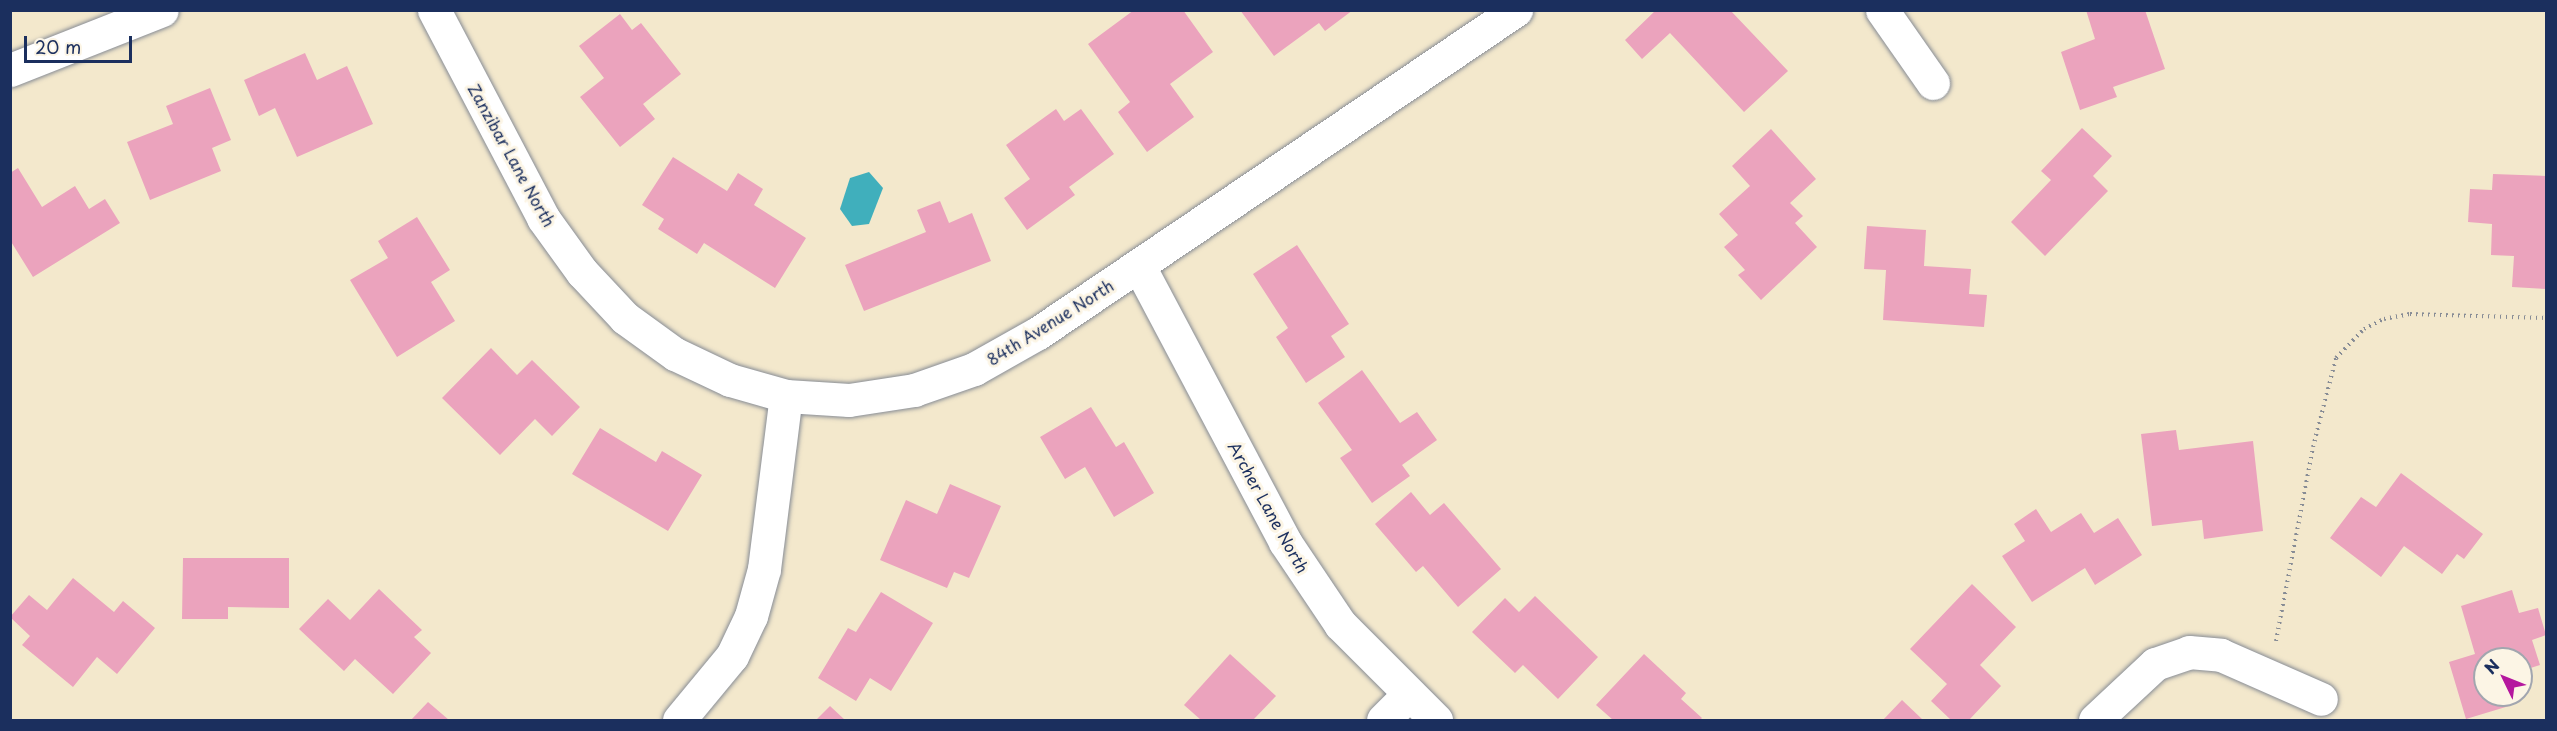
<!DOCTYPE html>
<html>
<head>
<meta charset="utf-8">
<style>
	body { margin:0 }
	#map { position:relative; width:2557px; height:731px; overflow:hidden; background:#f3e8cc; font-family:"Playpen Sans",sans-serif }
	div>[style] { position:absolute }
	.water>* { inset:0; background:#40afbc }
	.building>* { inset:0; background:#eba3bd }
	.path>* { height:4px; margin-top:-2px; transform-origin:0; background:repeating-linear-gradient(90deg,#878c95 0 1.5px,transparent 0 6px) }
	.roads { filter:drop-shadow(0 0 2px #878c95) drop-shadow(0 0 2px #878c95) }
	.minor>* { height:33px; margin:-16.5px; padding:0 16.5px; transform-origin:16.5px; border-radius:16.5px; background:#fff }
	span { translate:-50% -50%; white-space:nowrap; text-align:center; line-height:1.15; -webkit-text-stroke:6px #fcf5e5; paint-order:stroke }
	.street-label { font-size:16px; color:#1b2f5e }
	.frame { position:absolute; inset:0; border:12px solid #1b2f5e; pointer-events:none }
	.north { position:absolute; left:2473px; top:647px; width:60px; height:60px; box-sizing:border-box; background:#fcf5e5; border:2px solid #a2a6af; border-radius:50%; rotate:313deg; font-size:16px; font-weight:700; line-height:24px; text-align:center; color:#1b2f5e }
	.north::after { content:''; display:block; margin:auto; width:21px; height:27px; background:#b5179e; clip-path:polygon(50% 0,100% 100%,50% 72%,0 100%) }
	.scale { position:absolute; left:24px; top:36px; width:108px; height:27px; box-sizing:border-box; border:3px solid #1b2f5e; border-top:0; padding-left:8px; font-size:18px; line-height:21px; white-space:nowrap; color:#1b2f5e; -webkit-text-stroke:4px #fcf5e5; paint-order:stroke }
</style>
</head>
<body>
<div id="map">
	<div class="water">
		<i style="clip-path:polygon(869px 172px,883px 188px,869px 224px,852px 226px,840px 209px,850px 178px)"></i>
	</div>
	<div class="building">
		<i style="clip-path:polygon(1134px 10px,1183px 10px,1213px 52px,1170px 84px,1194px 117px,1147px 152px,1118px 112px,1130px 102px,1088px 44px)"></i>
		<i style="clip-path:polygon(1240px 10px,1353px 10px,1325px 31px,1319px 23px,1274px 56px)"></i>
		<i style="clip-path:polygon(1656px 10px,1730px 10px,1788px 71px,1744px 112px,1670px 33px,1642px 59px,1625px 40px)"></i>
		<i style="clip-path:polygon(2086px 10px,2145px 10px,2165px 69px,2113px 87px,2117px 97px,2080px 110px,2061px 52px,2095px 39px)"></i>
		<i style="clip-path:polygon(620px 14px,632px 30px,641px 23px,681px 74px,643px 104px,655px 119px,620px 147px,580px 97px,604px 78px,579px 46px)"></i>
		<i style="clip-path:polygon(305px 53px,317px 80px,347px 66px,373px 124px,297px 157px,275px 108px,259px 116px,244px 80px)"></i>
		<i style="clip-path:polygon(210px 88px,231px 140px,212px 148px,221px 171px,150px 200px,127px 142px,173px 124px,166px 106px)"></i>
		<i style="clip-path:polygon(1056px 109px,1064px 121px,1081px 109px,1114px 154px,1069px 187px,1075px 195px,1027px 230px,1004px 198px,1030px 179px,1006px 145px)"></i>
		<i style="clip-path:polygon(2082px 128px,2112px 156px,2093px 176px,2108px 191px,2045px 256px,2011px 222px,2051px 180px,2041px 171px)"></i>
		<i style="clip-path:polygon(1771px 129px,1816px 179px,1790px 203px,1803px 216px,1795px 223px,1817px 247px,1761px 300px,1738px 275px,1745px 270px,1724px 247px,1738px 235px,1719px 214px,1750px 186px,1732px 166px)"></i>
		<i style="clip-path:polygon(673px 157px,727px 191px,738px 173px,763px 189px,754px 205px,806px 238px,775px 288px,704px 243px,697px 254px,658px 229px,664px 219px,642px 205px)"></i>
		<i style="clip-path:polygon(18px 168px,42px 207px,75px 186px,89px 209px,105px 199px,120px 223px,33px 277px,10px 240px,10px 173px)"></i>
		<i style="clip-path:polygon(2493px 174px,2546px 176px,2546px 289px,2512px 287px,2514px 256px,2491px 255px,2492px 224px,2468px 222px,2470px 189px,2492px 190px)"></i>
		<i style="clip-path:polygon(940px 201px,949px 223px,972px 213px,991px 261px,864px 311px,845px 265px,926px 232px,917px 210px)"></i>
		<i style="clip-path:polygon(417px 217px,450px 270px,431px 282px,455px 321px,397px 357px,350px 280px,388px 258px,378px 241px)"></i>
		<i style="clip-path:polygon(1867px 226px,1926px 230px,1924px 266px,1971px 269px,1969px 294px,1987px 295px,1984px 327px,1883px 320px,1886px 270px,1864px 269px)"></i>
		<i style="clip-path:polygon(1297px 245px,1349px 324px,1331px 336px,1345px 357px,1306px 383px,1276px 337px,1288px 328px,1253px 274px)"></i>
		<i style="clip-path:polygon(491px 348px,517px 375px,532px 360px,580px 407px,552px 436px,535px 419px,500px 455px,442px 398px)"></i>
		<i style="clip-path:polygon(1362px 370px,1400px 423px,1417px 412px,1437px 440px,1402px 465px,1410px 476px,1372px 503px,1340px 458px,1352px 450px,1318px 403px)"></i>
		<i style="clip-path:polygon(1091px 407px,1116px 447px,1124px 442px,1154px 493px,1114px 517px,1085px 467px,1065px 479px,1040px 437px)"></i>
		<i style="clip-path:polygon(600px 428px,656px 462px,662px 451px,702px 475px,668px 531px,572px 474px)"></i>
		<i style="clip-path:polygon(2176px 430px,2179px 450px,2253px 441px,2263px 531px,2204px 539px,2202px 520px,2152px 526px,2141px 434px)"></i>
		<i style="clip-path:polygon(2401px 473px,2483px 534px,2464px 559px,2457px 554px,2442px 574px,2404px 546px,2381px 577px,2330px 538px,2361px 497px,2376px 507px)"></i>
		<i style="clip-path:polygon(950px 484px,1001px 506px,969px 578px,954px 572px,947px 588px,880px 560px,906px 500px,937px 514px)"></i>
		<i style="clip-path:polygon(1411px 492px,1430px 515px,1444px 503px,1501px 569px,1458px 607px,1423px 566px,1416px 572px,1375px 524px)"></i>
		<i style="clip-path:polygon(2036px 509px,2051px 532px,2081px 513px,2094px 533px,2118px 518px,2142px 555px,2095px 585px,2085px 568px,2032px 602px,2002px 556px,2025px 541px,2014px 524px)"></i>
		<i style="clip-path:polygon(183px 558px,289px 558px,289px 608px,228px 607px,228px 619px,182px 619px)"></i>
		<i style="clip-path:polygon(73px 578px,114px 612px,123px 601px,155px 628px,117px 674px,97px 657px,73px 687px,22px 645px,30px 636px,10px 617px,29px 595px,47px 610px)"></i>
		<i style="clip-path:polygon(1972px 584px,2016px 627px,1980px 665px,2001px 686px,1969px 720px,1951px 720px,1931px 701px,1947px 684px,1910px 649px)"></i>
		<i style="clip-path:polygon(379px 589px,422px 630px,414px 637px,431px 653px,393px 694px,355px 659px,344px 671px,299px 629px,328px 599px,350px 620px)"></i>
		<i style="clip-path:polygon(2512px 590px,2519px 613px,2538px 608px,2546px 635px,2532px 640px,2540px 665px,2521px 671px,2521px 659px,2485px 659px,2485px 695px,2505px 695px,2509px 706px,2466px 719px,2449px 662px,2475px 654px,2461px 606px)"></i>
		<i style="clip-path:polygon(881px 592px,933px 623px,891px 691px,870px 678px,856px 701px,818px 678px,848px 628px,856px 632px)"></i>
		<i style="clip-path:polygon(1535px 596px,1598px 657px,1558px 699px,1523px 665px,1515px 673px,1472px 632px,1505px 598px,1519px 612px)"></i>
		<i style="clip-path:polygon(1230px 654px,1276px 696px,1253px 720px,1201px 720px,1184px 705px)"></i>
		<i style="clip-path:polygon(1644px 654px,1686px 693px,1681px 699px,1702px 718px,1700px 720px,1613px 720px,1596px 705px)"></i>
		<i style="clip-path:polygon(1902px 700px,1923px 720px,1883px 720px)"></i>
		<i style="clip-path:polygon(428px 702px,449px 720px,411px 720px)"></i>
		<i style="clip-path:polygon(830px 706px,845px 720px,816px 720px)"></i>
	</div>
	<div class="path">
		<i style="left:2276px;top:641px;width:197px;rotate:-79.2deg"></i>
		<i style="left:2313px;top:447px;width:92px;rotate:-75.5deg"></i>
		<i style="left:2336px;top:358px;width:40px;rotate:-46deg"></i>
		<i style="left:2364px;top:329px;width:22px;rotate:-27deg"></i>
		<i style="left:2384px;top:319px;width:26px;rotate:-11deg"></i>
		<i style="left:2410px;top:314px;width:136px;rotate:1.7deg"></i>
	</div>
	<div class="roads">
		<div class="minor">
			<i style="left:434px;top:10px;width:235px;rotate:62.3deg"></i>
			<i style="left:543px;top:218px;width:67px;rotate:54.2deg"></i>
			<i style="left:582px;top:272px;width:63px;rotate:46.9deg"></i>
			<i style="left:625px;top:318px;width:62px;rotate:35.8deg"></i>
			<i style="left:675px;top:354px;width:61px;rotate:25.3deg"></i>
			<i style="left:730px;top:380px;width:58px;rotate:15.9deg"></i>
			<i style="left:786px;top:396px;width:63px;rotate:3.6deg"></i>
			<i style="left:849px;top:400px;width:66px;rotate:-8.7deg"></i>
			<i style="left:914px;top:390px;width:64px;rotate:-19.3deg"></i>
			<i style="left:974px;top:369px;width:73px;rotate:-29.4deg"></i>
			<i style="left:1038px;top:333px;width:577px;rotate:-34.05deg"></i>
			<i style="left:1882px;top:10px;width:89px;rotate:55.1deg"></i>
			<i style="left:10px;top:70px;width:163px;rotate:-21.5deg"></i>
			<i style="left:1139px;top:266px;width:312px;rotate:62.1deg"></i>
			<i style="left:1285px;top:542px;width:99px;rotate:56.1deg"></i>
			<i style="left:1340px;top:624px;width:136px;rotate:45deg"></i>
			<i style="left:679px;top:720px;width:83px;rotate:-50.4deg"></i>
			<i style="left:732px;top:656px;width:44px;rotate:-64.6deg"></i>
			<i style="left:751px;top:616px;width:49px;rotate:-74.5deg"></i>
			<i style="left:764px;top:569px;width:174px;rotate:-82.8deg"></i>
			<i style="left:1383px;top:720px;width:35px;rotate:-45deg"></i>
			<i style="left:2095px;top:720px;width:82px;rotate:-43deg"></i>
			<i style="left:2155px;top:664px;width:36px;rotate:-19deg"></i>
			<i style="left:2189px;top:652px;width:32px;rotate:5deg"></i>
			<i style="left:2221px;top:655px;width:109px;rotate:23.7deg"></i>
		</div>
	</div>
	<div class="street-label">
		<span style="left:512px;top:155px;rotate:61deg">Zanzibar Lane North</span>
		<span style="left:1050px;top:322px;rotate:-32deg">84th Avenue North</span>
		<span style="left:1269px;top:507px;rotate:61deg">Archer Lane North</span>
	</div>
	<div class="frame"></div>
	<div class="north">N</div>
	<div class="scale">20 m</div>
</div>
</body>
</html>
